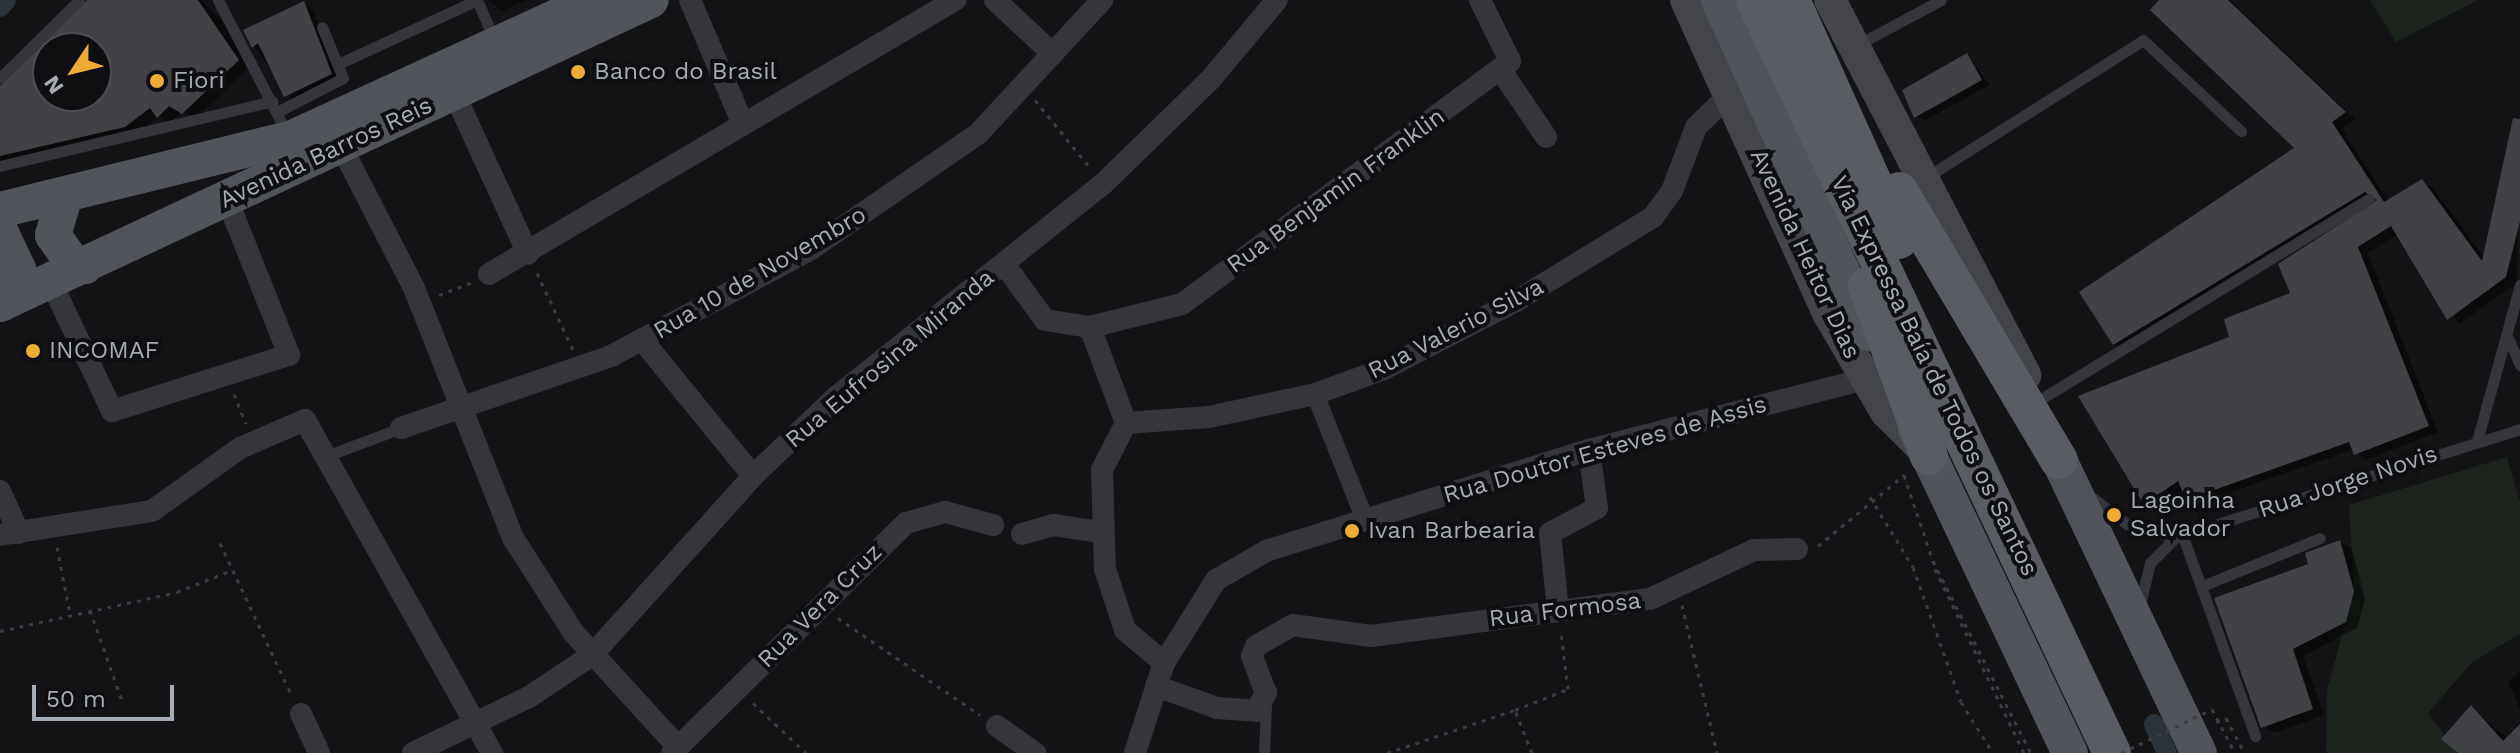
<!DOCTYPE html>
<html>
<head>
<meta charset="utf-8">
<style>
	body { margin:0 }
	#map { position:relative; width:2520px; height:753px; overflow:hidden; background:#141416; font-family:"Work Sans",sans-serif }
	div>[style] { position:absolute }
	.green>* { inset:0; background:#1d241d }
	.shadow>* { inset:0; background:#0007 }
	.canal>* { height:20px; margin:-10px; padding:0 10px; transform-origin:10px; border-radius:10px; background:#2b333a }
	.building>* { inset:0; background:#404246 }
	.path>* { height:3px; margin-top:-1.5px; transform-origin:0; background:repeating-linear-gradient(90deg,#3b3d42 0 4px,transparent 0 10px) }
	.service>* { height:11px; margin:-5.5px; padding:0 5.5px; transform-origin:5.5px; border-radius:5.5px; background:#35363b }
	.pedestrian>* { height:18px; margin:-9px; padding:0 9px; transform-origin:9px; border-radius:9px; background:#35363b }
	.minor>* { height:22px; margin:-11px; padding:0 11px; transform-origin:11px; border-radius:11px; background:#35363b }
	.secondary>* { height:32px; margin:-16px; padding:0 16px; transform-origin:16px; border-radius:16px; background:#43454b }
	.primary>* { height:36px; margin:-18px; padding:0 18px; transform-origin:18px; border-radius:18px; background:#51545a }
	.trunk>* { height:38px; margin:-19px; padding:0 19px; transform-origin:19px; border-radius:19px; background:#5a5c63 }
	.path-bridge>* { height:3px; margin-top:-1.5px; transform-origin:0; background:repeating-linear-gradient(90deg,#3b3d42 0 4px,transparent 0 10px) }
	.dots>* { width:22px; height:22px; translate:-50% -50%; box-sizing:border-box; border:4px solid #0f0f11; border-radius:50% }
	span { translate:-50% -50%; white-space:nowrap; text-align:center; line-height:1.15; -webkit-text-stroke:8px #0f0f11; paint-order:stroke }
	.poi-label { font-size:24px; color:#a6acb6 }
	.left { translate:0 -50%; text-align:left }
	.street-label { font-size:24px; color:#a6acb6 }
	.north { position:absolute; left:32px; top:32px; width:80px; height:80px; box-sizing:border-box; background:#0f0f11; border:2px solid #4b4e53; border-radius:50%; rotate:235deg; font-size:22px; font-weight:700; line-height:32px; text-align:center; color:#a6acb6 }
	.north::after { content:''; display:block; margin:auto; width:28px; height:36px; background:#eeab35; clip-path:polygon(50% 0,100% 100%,50% 72%,0 100%) }
	.scale { position:absolute; left:32px; top:685px; width:142px; height:36px; box-sizing:border-box; border:4px solid #a6acb6; border-top:0; padding-left:10px; font-size:24px; line-height:28px; white-space:nowrap; color:#a6acb6; -webkit-text-stroke:6px #0f0f11; paint-order:stroke }
</style>
</head>
<body>
<div id="map">
	<div class="green">
		<i style="clip-path:polygon(2370px 0,2478px 0,2396px 42px)"></i>
		<i style="clip-path:polygon(2507px 457px,2520px 502px,2520px 634px,2472px 662px,2428px 713px,2457px 753px,2326px 753px,2327px 690px,2354px 591px,2349px 505px)"></i>
	</div>
	<div class="shadow">
		<i style="clip-path:polygon(evenodd,86px 0,201px 0,230px 28px,250px 67px,195px 119px,182px 111px,170px 123px,159px 116px,138px 133px,0 164px,0 92px,86px 0,48px 48px,96px 48px,96px 96px,48px 96px,48px 48px)"></i>
		<i style="clip-path:polygon(488px 0,526px 0,502px 11px)"></i>
		<i style="clip-path:polygon(2161px 0,2230px 0,2355px 119px,2342px 129px,2389px 202px,2422px 182px,2433px 188px,2485px 258px,2520px 132px,2517px 283px,2459px 324px,2398px 234px,2368px 253px,2438px 432px,2366px 460px,2354px 449px,2198px 504px,2184px 490px,2156px 510px,2145px 503px,2231px 339px,2292px 295px,2379px 203px,2377px 196px,2125px 350px,2114px 344px,2297px 149px)"></i>
		<i style="clip-path:polygon(304px 3px,312px 8px,340px 79px,294px 101px,254px 46px)"></i>
		<i style="clip-path:polygon(1967px 55px,1990px 85px,1924px 121px,1915px 116px)"></i>
		<i style="clip-path:polygon(2340px 542px,2352px 549px,2365px 599px,2357px 628px,2303px 656px,2324px 715px,2274px 733px,2263px 726px,2310px 565px)"></i>
		<i style="clip-path:polygon(2520px 671px,2520px 709px,2508px 682px)"></i>
		<i style="clip-path:polygon(2471px 708px,2508px 739px,2520px 727px,2520px 753px,2457px 753px,2443px 739px)"></i>
	</div>
	<div class="canal">
		<i style="left:0;top:7px;width:9px;rotate:-49deg"></i>
		<i style="left:2154px;top:724px;width:32px;rotate:66deg"></i>
	</div>
	<div class="building">
		<i style="clip-path:polygon(evenodd,87px 0,198px 0,239px 60px,182px 114px,169px 106px,157px 118px,150px 108px,125px 127px,0 156px,0 86px,87px 0,48px 48px,96px 48px,96px 96px,48px 96px,48px 48px)"></i>
		<i style="clip-path:polygon(2159px 0,2228px 0,2346px 112px,2332px 122px,2384px 202px,2422px 179px,2482px 261px,2513px 118px,2520px 119px,2520px 221px,2506px 277px,2447px 320px,2391px 226px,2358px 247px,2429px 426px,2354px 455px,2349px 442px,2186px 500px,2178px 481px,2144px 505px,2078px 396px,2229px 337px,2224px 319px,2290px 293px,2278px 264px,2377px 200px,2365px 192px,2113px 345px,2079px 292px,2294px 148px,2150px 10px)"></i>
		<i style="clip-path:polygon(304px 1px,332px 74px,284px 97px,258px 43px,252px 48px,243px 30px)"></i>
		<i style="clip-path:polygon(1967px 53px,1982px 80px,1914px 118px,1902px 90px)"></i>
		<i style="clip-path:polygon(2340px 540px,2354px 591px,2346px 622px,2293px 649px,2313px 709px,2261px 728px,2214px 598px,2308px 564px,2305px 553px)"></i>
		<i style="clip-path:polygon(2471px 705px,2503px 741px,2520px 724px,2520px 753px,2458px 753px,2441px 739px)"></i>
	</div>
	<div class="path">
		<i style="left:1035px;top:100px;width:89px;rotate:50.9deg"></i>
		<i style="left:537px;top:273px;width:85px;rotate:64.9deg"></i>
		<i style="left:439px;top:295px;width:36px;rotate:-21deg"></i>
		<i style="left:234px;top:394px;width:32px;rotate:68deg"></i>
		<i style="left:1870px;top:497px;width:82px;rotate:58.4deg"></i>
		<i style="left:1913px;top:567px;width:143px;rotate:70.4deg"></i>
		<i style="left:1961px;top:702px;width:60px;rotate:57.9deg"></i>
		<i style="left:220px;top:543px;width:169px;rotate:64.8deg"></i>
		<i style="left:1818px;top:546px;width:112px;rotate:-39.5deg"></i>
		<i style="left:1904px;top:475px;width:91px;rotate:71.4deg"></i>
		<i style="left:1933px;top:561px;width:216px;rotate:63deg"></i>
		<i style="left:57px;top:547px;width:68px;rotate:79deg"></i>
		<i style="left:1935px;top:569px;width:204px;rotate:64.2deg"></i>
		<i style="left:1682px;top:605px;width:152px;rotate:76.7deg"></i>
		<i style="left:90px;top:610px;width:96px;rotate:70.6deg"></i>
		<i style="left:838px;top:618px;width:172px;rotate:34.3deg"></i>
		<i style="left:0;top:631px;width:181px;rotate:-12.4deg"></i>
		<i style="left:177px;top:592px;width:59px;rotate:-21.8deg"></i>
		<i style="left:753px;top:703px;width:73px;rotate:43.3deg"></i>
		<i style="left:2216px;top:722px;width:11px;rotate:-22deg"></i>
		<i style="left:2226px;top:718px;width:40px;rotate:62deg"></i>
		<i style="left:1387px;top:753px;width:135px;rotate:-18.6deg"></i>
		<i style="left:1532px;top:753px;width:46px;rotate:-111.6deg"></i>
		<i style="left:1515px;top:710px;width:57px;rotate:-21.6deg"></i>
		<i style="left:1568px;top:689px;width:57px;rotate:-97deg"></i>
	</div>
	<div class="service">
		<i style="left:218px;top:0;width:152px;rotate:62.6deg"></i>
		<i style="left:1857px;top:45px;width:95px;rotate:-28.2deg"></i>
		<i style="left:340px;top:63px;width:151px;rotate:-24.7deg"></i>
		<i style="left:477px;top:0;width:45px;rotate:66.3deg"></i>
		<i style="left:0;top:78px;width:111px;rotate:-44.6deg"></i>
		<i style="left:277px;top:112px;width:74px;rotate:-27.3deg"></i>
		<i style="left:343px;top:78px;width:55px;rotate:-112.4deg"></i>
		<i style="left:0;top:166px;width:280px;rotate:-13.4deg"></i>
		<i style="left:1925px;top:178px;width:258px;rotate:-32.3deg"></i>
		<i style="left:2143px;top:40px;width:134px;rotate:42.9deg"></i>
		<i style="left:2508px;top:338px;width:30px;rotate:66deg"></i>
		<i style="left:2036px;top:402px;width:390px;rotate:-31.4deg"></i>
		<i style="left:2477px;top:441px;width:162px;rotate:-74.6deg"></i>
		<i style="left:326px;top:456px;width:80px;rotate:-20.5deg"></i>
		<i style="left:2089px;top:495px;width:54px;rotate:37.5deg"></i>
		<i style="left:2132px;top:528px;width:45px;rotate:11.6deg"></i>
		<i style="left:2182px;top:534px;width:215px;rotate:70.1deg"></i>
		<i style="left:2202px;top:586px;width:127px;rotate:-22.1deg"></i>
		<i style="left:2140px;top:604px;width:42px;rotate:-76.3deg"></i>
		<i style="left:2150px;top:563px;width:37px;rotate:-45deg"></i>
		<i style="left:2176px;top:537px;width:361px;rotate:-17.4deg"></i>
		<i style="left:1264px;top:753px;width:48px;rotate:-87.6deg"></i>
	</div>
	<div class="pedestrian">
		<i style="left:1315px;top:394px;width:138px;rotate:68.3deg"></i>
	</div>
	<div class="minor">
		<i style="left:690px;top:0;width:133px;rotate:66.9deg"></i>
		<i style="left:995px;top:0;width:79px;rotate:43deg"></i>
		<i style="left:1500px;top:69px;width:82px;rotate:55.9deg"></i>
		<i style="left:454px;top:93px;width:177px;rotate:65.3deg"></i>
		<i style="left:341px;top:146px;width:160px;rotate:62.8deg"></i>
		<i style="left:414px;top:288px;width:269px;rotate:68.4deg"></i>
		<i style="left:513px;top:538px;width:112px;rotate:57.4deg"></i>
		<i style="left:573px;top:632px;width:156px;rotate:47.6deg"></i>
		<i style="left:1004px;top:264px;width:69px;rotate:53.8deg"></i>
		<i style="left:1045px;top:320px;width:46px;rotate:8.8deg"></i>
		<i style="left:489px;top:274px;width:541px;rotate:-30.45deg"></i>
		<i style="left:51px;top:282px;width:143px;rotate:64.7deg"></i>
		<i style="left:112px;top:411px;width:186px;rotate:-17.6deg"></i>
		<i style="left:289px;top:355px;width:168px;rotate:-111.7deg"></i>
		<i style="left:643px;top:341px;width:174px;rotate:50.8deg"></i>
		<i style="left:1126px;top:423px;width:83px;rotate:-4.1deg"></i>
		<i style="left:1209px;top:417px;width:108px;rotate:-12.2deg"></i>
		<i style="left:1315px;top:394px;width:73px;rotate:-19.9deg"></i>
		<i style="left:1384px;top:369px;width:148px;rotate:-27.3deg"></i>
		<i style="left:1516px;top:301px;width:161px;rotate:-31.5deg"></i>
		<i style="left:1653px;top:217px;width:32px;rotate:-54deg"></i>
		<i style="left:1672px;top:191px;width:68px;rotate:-69.4deg"></i>
		<i style="left:1696px;top:127px;width:47px;rotate:-44.1deg"></i>
		<i style="left:1126px;top:423px;width:103px;rotate:-110.6deg"></i>
		<i style="left:1090px;top:327px;width:95px;rotate:-14deg"></i>
		<i style="left:1182px;top:304px;width:408px;rotate:-36.5deg"></i>
		<i style="left:1510px;top:61px;width:68px;rotate:-116.2deg"></i>
		<i style="left:1126px;top:423px;width:53px;rotate:117.1deg"></i>
		<i style="left:1102px;top:470px;width:99px;rotate:88.3deg"></i>
		<i style="left:1105px;top:569px;width:64px;rotate:71.8deg"></i>
		<i style="left:1125px;top:630px;width:51px;rotate:40.2deg"></i>
		<i style="left:1164px;top:663px;width:95px;rotate:107.9deg"></i>
		<i style="left:401px;top:428px;width:222px;rotate:-18.9deg"></i>
		<i style="left:611px;top:356px;width:227px;rotate:-28.1deg"></i>
		<i style="left:811px;top:249px;width:203px;rotate:-34.6deg"></i>
		<i style="left:978px;top:134px;width:183px;rotate:-47.2deg"></i>
		<i style="left:0;top:491px;width:46px;rotate:65.7deg"></i>
		<i style="left:1022px;top:534px;width:32px;rotate:-16deg"></i>
		<i style="left:1053px;top:525px;width:49px;rotate:8.3deg"></i>
		<i style="left:0;top:535px;width:154px;rotate:-9deg"></i>
		<i style="left:152px;top:511px;width:108px;rotate:-35.6deg"></i>
		<i style="left:240px;top:448px;width:71px;rotate:-23.3deg"></i>
		<i style="left:305px;top:420px;width:382px;rotate:60.7deg"></i>
		<i style="left:1558px;top:610px;width:77px;rotate:-95.9deg"></i>
		<i style="left:1550px;top:533px;width:53px;rotate:-28deg"></i>
		<i style="left:1597px;top:508px;width:59px;rotate:-97.9deg"></i>
		<i style="left:1164px;top:663px;width:98px;rotate:-57.9deg"></i>
		<i style="left:1216px;top:580px;width:58px;rotate:-30.1deg"></i>
		<i style="left:1266px;top:551px;width:338px;rotate:-17.4deg"></i>
		<i style="left:1589px;top:450px;width:285px;rotate:-14.4deg"></i>
		<i style="left:1156px;top:686px;width:65px;rotate:19.8deg"></i>
		<i style="left:1217px;top:708px;width:39px;rotate:4deg"></i>
		<i style="left:1256px;top:711px;width:21px;rotate:-61deg"></i>
		<i style="left:1266px;top:693px;width:40px;rotate:-111deg"></i>
		<i style="left:1252px;top:656px;width:11px;rotate:-68deg"></i>
		<i style="left:1256px;top:646px;width:43px;rotate:-29.6deg"></i>
		<i style="left:1293px;top:625px;width:79px;rotate:8deg"></i>
		<i style="left:1371px;top:636px;width:281px;rotate:-7.6deg"></i>
		<i style="left:1650px;top:599px;width:115px;rotate:-25.2deg"></i>
		<i style="left:1754px;top:550px;width:43px;rotate:-1.3deg"></i>
		<i style="left:301px;top:714px;width:43px;rotate:65.2deg"></i>
		<i style="left:997px;top:726px;width:47px;rotate:35.4deg"></i>
		<i style="left:413px;top:753px;width:129px;rotate:-25.8deg"></i>
		<i style="left:529px;top:697px;width:76px;rotate:-33.7deg"></i>
		<i style="left:592px;top:655px;width:241px;rotate:-48deg"></i>
		<i style="left:753px;top:476px;width:115px;rotate:-43.6deg"></i>
		<i style="left:836px;top:397px;width:340px;rotate:-38.6deg"></i>
		<i style="left:1102px;top:185px;width:151px;rotate:-44.2deg"></i>
		<i style="left:1210px;top:80px;width:104px;rotate:-50.1deg"></i>
		<i style="left:672px;top:753px;width:328px;rotate:-44.5deg"></i>
		<i style="left:906px;top:523px;width:41px;rotate:-15.8deg"></i>
		<i style="left:945px;top:512px;width:50px;rotate:15.2deg"></i>
	</div>
	<div class="secondary">
		<i style="left:1686px;top:0;width:346px;rotate:65.6deg"></i>
		<i style="left:1829px;top:315px;width:113px;rotate:59.6deg"></i>
		<i style="left:1886px;top:412px;width:58px;rotate:45deg"></i>
		<i style="left:1830px;top:0;width:423px;rotate:62.5deg"></i>
	</div>
	<div class="primary">
		<i style="left:1719px;top:0;width:366px;rotate:65.6deg"></i>
		<i style="left:65px;top:195px;width:42px;rotate:106.7deg"></i>
		<i style="left:53px;top:235px;width:32px;rotate:55deg"></i>
		<i style="left:71px;top:261px;width:15px;rotate:20deg"></i>
		<i style="left:0;top:210px;width:299px;rotate:-13.8deg"></i>
		<i style="left:290px;top:139px;width:333px;rotate:-24.6deg"></i>
		<i style="left:0;top:231px;width:42px;rotate:64.7deg"></i>
		<i style="left:18px;top:269px;width:38px;rotate:115deg"></i>
		<i style="left:0;top:304px;width:718px;rotate:-25.03deg"></i>
		<i style="left:1916px;top:429px;width:359px;rotate:64.6deg"></i>
		<i style="left:2059px;top:460px;width:325px;rotate:64.5deg"></i>
	</div>
	<div class="trunk">
		<i style="left:1755px;top:0;width:833px;rotate:64.63deg"></i>
		<i style="left:1791px;top:0;width:263px;rotate:65.8deg"></i>
		<i style="left:1899px;top:191px;width:313px;rotate:59.3deg"></i>
		<i style="left:1867px;top:286px;width:181px;rotate:70deg"></i>
	</div>
	<div class="path-bridge">
		<i style="left:2121px;top:753px;width:101px;rotate:-25.8deg"></i>
		<i style="left:2212px;top:709px;width:50px;rotate:62.4deg"></i>
	</div>
	<div class="dots">
		<i style="left:578px;top:72px;background:#eeab35"></i>
		<i style="left:157px;top:81px;background:#eeab35"></i>
		<i style="left:33px;top:351px;background:#eeab35"></i>
		<i style="left:2114px;top:515px;background:#eeab35"></i>
		<i style="left:1352px;top:531px;background:#eeab35"></i>
	</div>
	<div class="poi-label">
		<span class="left" style="left:594px;top:72px">Banco do Brasil</span>
		<span class="left" style="left:173px;top:81px">Fiori</span>
		<span class="left" style="left:49px;top:351px">INCOMAF</span>
		<span class="left" style="left:2130px;top:515px">Lagoinha<br>Salvador</span>
		<span class="left" style="left:1368px;top:531px">Ivan Barbearia</span>
	</div>
	<div class="street-label">
		<span style="left:326px;top:153px;rotate:-25deg">Avenida Barros Reis</span>
		<span style="left:1336px;top:191px;rotate:-36deg">Rua Benjamin Franklin</span>
		<span style="left:1805px;top:254px;rotate:65deg">Avenida Heitor Dias</span>
		<span style="left:760px;top:273px;rotate:-30deg">Rua 10 de Novembro</span>
		<span style="left:1456px;top:329px;rotate:-27deg">Rua Valerio Silva</span>
		<span style="left:890px;top:359px;rotate:-40deg">Rua Eufrosina Miranda</span>
		<span style="left:1934px;top:376px;rotate:64deg">Via Expressa Baía de Todos os Santos</span>
		<span style="left:1605px;top:450px;rotate:-16deg">Rua Doutor Esteves de Assis</span>
		<span style="left:2348px;top:482px;rotate:-18deg">Rua Jorge Novis</span>
		<span style="left:820px;top:606px;rotate:-45deg">Rua Vera Cruz</span>
		<span style="left:1565px;top:610px;rotate:-7deg">Rua Formosa</span>
	</div>
	<div class="north">N</div>
	<div class="scale">50 m</div>
</div>
</body>
</html>
